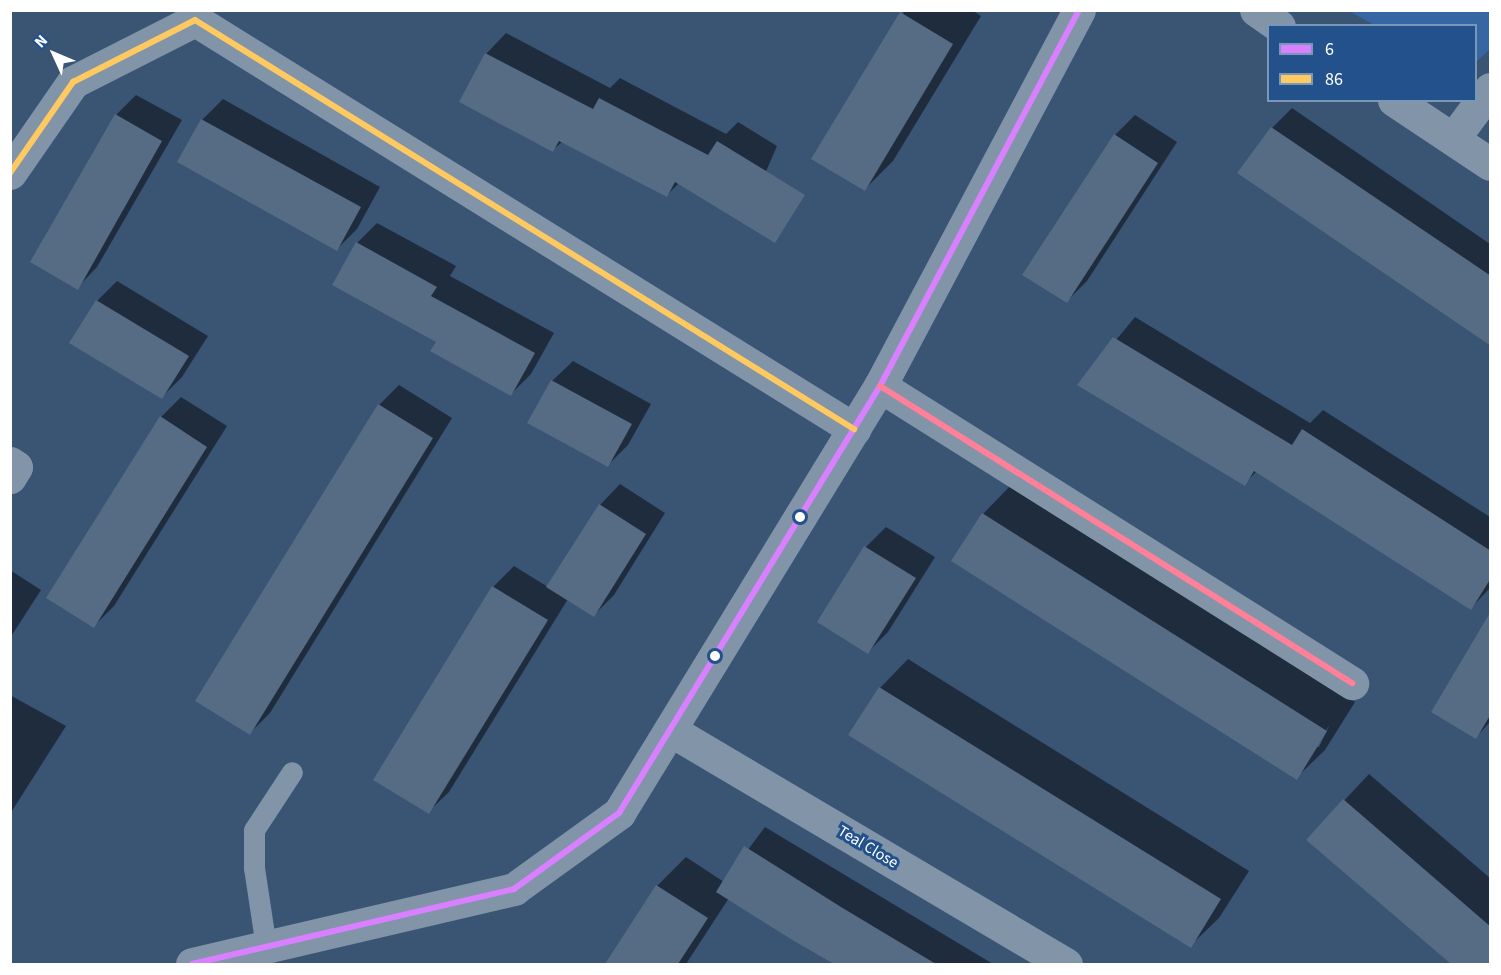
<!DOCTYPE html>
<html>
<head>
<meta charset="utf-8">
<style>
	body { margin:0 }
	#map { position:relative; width:1501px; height:975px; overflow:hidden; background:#3a5474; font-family:"Source Sans 3",sans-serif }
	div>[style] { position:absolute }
	.green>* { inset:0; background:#3767a3 }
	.shadow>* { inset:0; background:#0007 }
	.building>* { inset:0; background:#566b84 }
	.service>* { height:21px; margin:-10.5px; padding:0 10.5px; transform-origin:10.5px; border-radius:10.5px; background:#8194a8 }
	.minor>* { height:33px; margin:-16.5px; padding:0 16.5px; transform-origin:16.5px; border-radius:16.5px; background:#8194a8 }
	.bus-1>* { height:6px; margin:-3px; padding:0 3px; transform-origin:3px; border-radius:3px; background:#d880ff }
	.bus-2>* { height:6px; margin:-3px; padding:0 3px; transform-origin:3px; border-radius:3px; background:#fdc960 }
	.bus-3>* { height:6px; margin:-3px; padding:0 3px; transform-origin:3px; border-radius:3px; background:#ff8098 }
	.dots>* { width:16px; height:16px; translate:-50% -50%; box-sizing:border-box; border:3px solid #22518c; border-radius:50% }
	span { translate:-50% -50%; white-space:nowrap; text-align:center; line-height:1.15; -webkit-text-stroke:6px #22518c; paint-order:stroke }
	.street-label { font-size:16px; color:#fff }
	.frame { position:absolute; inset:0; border:12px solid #fff; pointer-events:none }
	.legend { position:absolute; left:1267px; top:24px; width:210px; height:78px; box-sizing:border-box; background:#22518c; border:2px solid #7a97ba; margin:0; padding:8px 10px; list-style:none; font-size:18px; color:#fff }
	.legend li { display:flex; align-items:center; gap:12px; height:30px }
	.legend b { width:30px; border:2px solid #7a97ba }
	.north { position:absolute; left:24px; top:24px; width:60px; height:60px; -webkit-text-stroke:4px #22518c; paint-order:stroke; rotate:314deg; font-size:16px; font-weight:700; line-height:24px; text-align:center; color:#fff }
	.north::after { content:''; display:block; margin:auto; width:21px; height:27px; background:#fff; clip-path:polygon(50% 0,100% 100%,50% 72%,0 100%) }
</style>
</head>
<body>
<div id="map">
	<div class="green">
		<i style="clip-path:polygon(1349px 11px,1490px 11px,1490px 49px,1476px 62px,1476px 26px,1374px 25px)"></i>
	</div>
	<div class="shadow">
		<i style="clip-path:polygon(904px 10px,972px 10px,981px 16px,893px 161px,865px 189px)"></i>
		<i style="clip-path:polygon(506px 33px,610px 88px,620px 78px,726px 134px,738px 122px,777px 146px,755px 197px,679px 183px,667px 195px,563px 141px,553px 150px,486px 54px)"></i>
		<i style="clip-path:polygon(136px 95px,182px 120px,97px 267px,77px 288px,116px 115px)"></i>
		<i style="clip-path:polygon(223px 99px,380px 187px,357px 229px,337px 249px,179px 161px,202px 120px)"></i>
		<i style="clip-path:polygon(1292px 108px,1490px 244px,1490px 345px,1272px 128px)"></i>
		<i style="clip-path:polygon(1135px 115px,1177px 142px,1087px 281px,1067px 301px,1115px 135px)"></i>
		<i style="clip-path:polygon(377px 223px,456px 266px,450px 276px,554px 333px,531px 374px,511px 394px,357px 243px)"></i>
		<i style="clip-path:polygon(117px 281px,208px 336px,182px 377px,162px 397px,97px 301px)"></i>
		<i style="clip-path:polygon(1135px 317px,1310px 423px,1323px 410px,1490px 517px,1490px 588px,1471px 608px,1257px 471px,1244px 484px,1079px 385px)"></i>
		<i style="clip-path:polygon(573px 361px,651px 404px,628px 445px,608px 465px,552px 381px)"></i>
		<i style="clip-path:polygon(399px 385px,452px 418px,270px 713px,250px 733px,379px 405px)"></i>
		<i style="clip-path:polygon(181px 397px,227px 426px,114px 606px,94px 626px,161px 417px)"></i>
		<i style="clip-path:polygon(620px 484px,665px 513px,614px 595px,594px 615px,568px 599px,449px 792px,428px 812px,375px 779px,494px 586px,514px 566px,548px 587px,600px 505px)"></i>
		<i style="clip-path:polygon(evenodd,1011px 485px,1355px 702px,1325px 750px,1296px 778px,983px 514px,1011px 485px,1330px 724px,1319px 747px,1316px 747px,1330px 724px)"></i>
		<i style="clip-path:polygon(886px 527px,935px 557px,888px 632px,868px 652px,819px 621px,866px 547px)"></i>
		<i style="clip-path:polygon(10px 570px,41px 590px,10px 638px)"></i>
		<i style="clip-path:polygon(1490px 620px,1490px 722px,1476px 737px)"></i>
		<i style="clip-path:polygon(908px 659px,1249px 871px,1219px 918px,1190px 946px,880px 688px)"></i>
		<i style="clip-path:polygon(10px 695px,66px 726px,10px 814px)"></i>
		<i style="clip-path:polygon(1369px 774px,1490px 878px,1490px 964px,1456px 964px,1308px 839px)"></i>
		<i style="clip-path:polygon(765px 827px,993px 964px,839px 964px,729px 898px,686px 964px,607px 964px,657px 886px,686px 857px,724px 882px)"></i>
	</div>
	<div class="building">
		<i style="clip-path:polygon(900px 12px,953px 44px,865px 191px,811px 159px)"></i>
		<i style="clip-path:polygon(485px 53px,593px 109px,599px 98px,708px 155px,717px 141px,805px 195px,775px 243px,675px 182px,667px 197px,559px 141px,553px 152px,459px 102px)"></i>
		<i style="clip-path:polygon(115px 114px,162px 141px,78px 290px,30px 262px)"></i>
		<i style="clip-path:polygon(201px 119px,361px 207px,337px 251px,177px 162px)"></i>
		<i style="clip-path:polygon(1271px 127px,1491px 276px,1491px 346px,1237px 173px)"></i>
		<i style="clip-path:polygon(1114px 134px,1158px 163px,1067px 303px,1022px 275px)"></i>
		<i style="clip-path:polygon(356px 242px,437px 287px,431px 296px,535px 353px,511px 396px,430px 351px,436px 342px,332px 285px)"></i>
		<i style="clip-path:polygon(96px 300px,189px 356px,162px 399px,69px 343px)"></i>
		<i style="clip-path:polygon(1113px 337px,1292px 445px,1302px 429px,1491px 551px,1491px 578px,1471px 610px,1254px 471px,1245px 486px,1077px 385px)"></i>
		<i style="clip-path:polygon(551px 380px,632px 424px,608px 467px,527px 423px)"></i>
		<i style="clip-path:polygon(378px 404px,433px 438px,250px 735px,195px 701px)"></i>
		<i style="clip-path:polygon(160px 416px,207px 447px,94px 628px,46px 598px)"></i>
		<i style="clip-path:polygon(599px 504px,646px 534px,594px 617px,546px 587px)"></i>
		<i style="clip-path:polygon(982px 513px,1327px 731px,1297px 780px,951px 561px)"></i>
		<i style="clip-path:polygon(864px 546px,916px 578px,868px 654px,817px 622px)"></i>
		<i style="clip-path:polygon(492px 586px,548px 620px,429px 814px,373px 780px)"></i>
		<i style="clip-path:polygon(1491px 611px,1491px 714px,1476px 739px,1431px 712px)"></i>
		<i style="clip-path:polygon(879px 687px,1221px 899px,1191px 948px,848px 735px)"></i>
		<i style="clip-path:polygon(1343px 799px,1491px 927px,1491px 964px,1451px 964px,1306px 840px)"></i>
		<i style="clip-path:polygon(744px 846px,841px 907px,936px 964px,834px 964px,794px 941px,716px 892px)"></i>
		<i style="clip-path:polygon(656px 885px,708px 918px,678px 964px,605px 964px)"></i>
	</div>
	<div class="service">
		<i style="left:266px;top:947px;width:80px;rotate:-98.6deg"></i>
		<i style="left:254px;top:868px;width:38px;rotate:-90deg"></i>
		<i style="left:254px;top:830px;width:69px;rotate:-56.8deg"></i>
	</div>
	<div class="minor">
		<i style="left:1256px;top:10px;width:28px;rotate:35deg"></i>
		<i style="left:1394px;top:100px;width:115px;rotate:33.7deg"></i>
		<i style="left:1453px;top:139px;width:62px;rotate:-53.5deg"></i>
		<i style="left:10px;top:173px;width:111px;rotate:-55.3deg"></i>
		<i style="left:73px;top:82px;width:137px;rotate:-26.9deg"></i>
		<i style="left:195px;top:20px;width:776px;rotate:31.83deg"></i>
		<i style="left:880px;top:386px;width:558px;rotate:32.18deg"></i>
		<i style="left:10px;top:463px;width:7px;rotate:34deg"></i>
		<i style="left:16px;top:467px;width:12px;rotate:121deg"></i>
		<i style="left:670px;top:730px;width:460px;rotate:30.6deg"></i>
		<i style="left:192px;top:964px;width:331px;rotate:-13.1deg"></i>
		<i style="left:514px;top:889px;width:130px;rotate:-35.9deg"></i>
		<i style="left:619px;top:813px;width:500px;rotate:-58.57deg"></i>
		<i style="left:880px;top:386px;width:425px;rotate:-62.1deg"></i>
	</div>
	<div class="bus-1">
		<i style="left:192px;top:964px;width:331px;rotate:-13.1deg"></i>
		<i style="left:514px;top:889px;width:130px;rotate:-35.9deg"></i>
		<i style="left:619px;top:813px;width:500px;rotate:-58.57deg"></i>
		<i style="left:880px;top:386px;width:425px;rotate:-62.1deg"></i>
	</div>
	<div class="bus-2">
		<i style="left:10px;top:173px;width:111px;rotate:-55.3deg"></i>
		<i style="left:73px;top:82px;width:137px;rotate:-26.9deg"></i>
		<i style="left:195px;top:20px;width:776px;rotate:31.83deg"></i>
	</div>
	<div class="bus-3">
		<i style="left:880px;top:386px;width:558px;rotate:32.18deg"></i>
	</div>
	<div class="dots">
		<i style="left:800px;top:517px;background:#fff"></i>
		<i style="left:715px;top:656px;background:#fff"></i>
	</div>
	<div class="street-label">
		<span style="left:868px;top:847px;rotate:31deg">Teal Close</span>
	</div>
	<div class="frame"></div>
	<ul class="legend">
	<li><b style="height:8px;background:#d880ff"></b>6</li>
	<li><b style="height:8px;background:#fdc960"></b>86</li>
	</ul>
	<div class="north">N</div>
</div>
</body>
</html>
